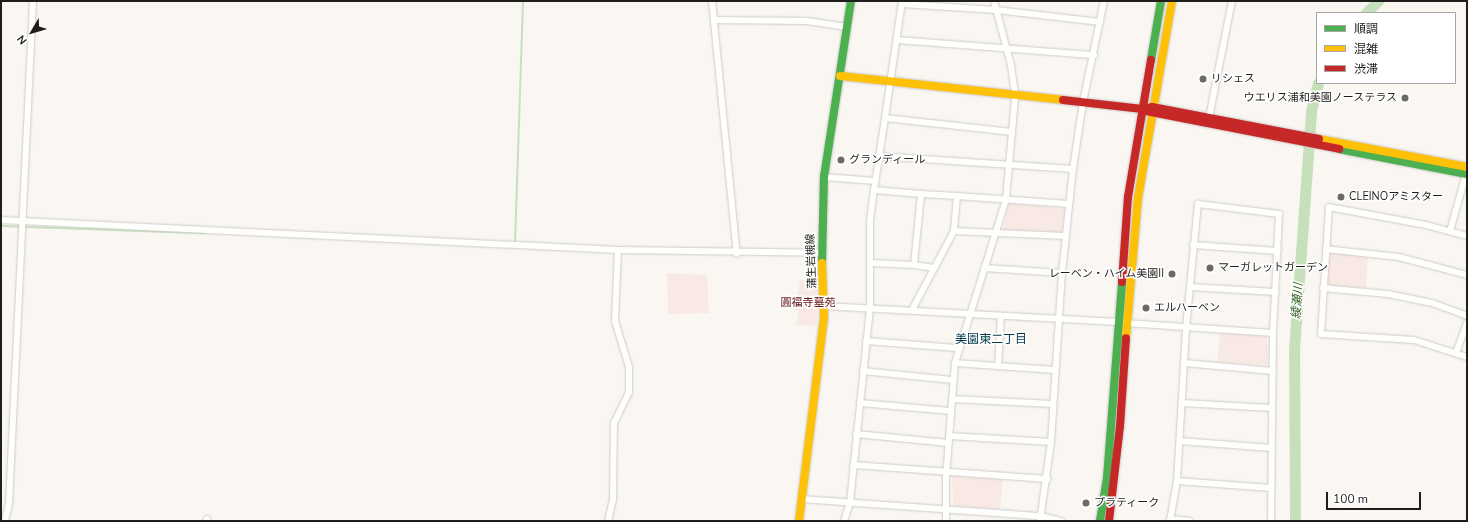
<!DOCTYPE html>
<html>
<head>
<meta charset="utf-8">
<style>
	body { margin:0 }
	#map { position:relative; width:1468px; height:522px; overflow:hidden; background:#faf7f3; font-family:"Nunito Sans","Noto Sans JP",sans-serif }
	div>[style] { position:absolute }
	.green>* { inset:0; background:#f8e9e5 }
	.stream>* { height:2px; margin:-1px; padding:0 1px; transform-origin:1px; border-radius:1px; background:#c7e0bc }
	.river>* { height:11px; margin:-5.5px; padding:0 5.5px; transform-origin:5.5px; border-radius:5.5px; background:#c7e0bc }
	.roads { filter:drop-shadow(0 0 1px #cdcbc8) drop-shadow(0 0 1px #cdcbc8) }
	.street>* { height:6px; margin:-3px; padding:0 3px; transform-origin:3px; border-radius:3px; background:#fefefd }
	.fast>* { height:8px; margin:-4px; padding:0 4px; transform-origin:4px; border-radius:4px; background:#4caf50 }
	.slow>* { height:8px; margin:-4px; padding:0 4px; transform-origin:4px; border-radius:4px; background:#ffc107 }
	.jam>* { height:8px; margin:-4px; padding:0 4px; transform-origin:4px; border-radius:4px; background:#c62828 }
	.dots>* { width:11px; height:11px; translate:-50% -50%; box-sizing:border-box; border:2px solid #fff; border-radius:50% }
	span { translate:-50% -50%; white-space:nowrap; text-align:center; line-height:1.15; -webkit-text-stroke:3px #fff; paint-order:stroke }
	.poi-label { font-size:11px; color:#201e1b }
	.left { translate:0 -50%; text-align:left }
	.right { translate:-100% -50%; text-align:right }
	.street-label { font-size:11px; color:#201e1b }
	.park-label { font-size:11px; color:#631716 }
	.water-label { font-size:12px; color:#366525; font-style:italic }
	.neighbourhood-label { font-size:12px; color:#003a49 }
	.frame { position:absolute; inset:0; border:2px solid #201e1b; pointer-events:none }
	.legend { position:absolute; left:1316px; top:12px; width:140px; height:72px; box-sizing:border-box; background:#fff; border:1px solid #a6a5a4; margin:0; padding:5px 7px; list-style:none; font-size:12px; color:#201e1b }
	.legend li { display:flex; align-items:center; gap:8px; height:20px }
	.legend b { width:20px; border:1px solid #a6a5a4 }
	.north { position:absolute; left:12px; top:12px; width:40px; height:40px; -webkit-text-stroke:3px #fff; paint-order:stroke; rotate:232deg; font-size:11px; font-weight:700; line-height:16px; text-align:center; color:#201e1b }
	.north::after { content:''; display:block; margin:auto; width:14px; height:18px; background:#201e1b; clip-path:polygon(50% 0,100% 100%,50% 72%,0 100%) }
	.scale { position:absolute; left:1326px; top:492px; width:95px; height:18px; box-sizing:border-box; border:2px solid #201e1b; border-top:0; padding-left:5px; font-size:12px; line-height:14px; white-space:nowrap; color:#201e1b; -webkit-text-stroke:3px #fff; paint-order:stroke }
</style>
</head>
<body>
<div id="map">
	<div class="green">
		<i style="clip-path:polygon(1009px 203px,1065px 209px,1062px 232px,1002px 231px)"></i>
		<i style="clip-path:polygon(1330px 253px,1368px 255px,1366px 288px,1328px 285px,1326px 283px)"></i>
		<i style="clip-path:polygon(667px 273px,707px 275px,709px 313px,668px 314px)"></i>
		<i style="clip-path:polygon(800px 280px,818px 280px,817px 326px,796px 325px,799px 311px,795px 310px)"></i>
		<i style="clip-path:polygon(1220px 332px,1267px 335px,1268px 363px,1266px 365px,1217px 362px)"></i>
		<i style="clip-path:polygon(955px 475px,1003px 479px,1000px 509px,953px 506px,952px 477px)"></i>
	</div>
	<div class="stream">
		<i style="left:1px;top:226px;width:205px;rotate:2deg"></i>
		<i style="left:515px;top:243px;width:242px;rotate:-88.1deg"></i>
	</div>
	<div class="river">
		<i style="left:1366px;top:13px;width:17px;rotate:-45deg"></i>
		<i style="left:1295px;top:521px;width:171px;rotate:-90.3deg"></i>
		<i style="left:1294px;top:350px;width:240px;rotate:-85.9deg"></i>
		<i style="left:1311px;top:111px;width:29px;rotate:-76deg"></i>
	</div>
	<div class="roads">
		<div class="street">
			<i style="left:712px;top:1px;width:254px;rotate:84.4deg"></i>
			<i style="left:902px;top:4px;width:94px;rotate:3.7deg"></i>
			<i style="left:996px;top:10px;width:105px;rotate:6.6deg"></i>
			<i style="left:714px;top:20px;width:93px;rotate:0.6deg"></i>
			<i style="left:807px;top:21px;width:40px;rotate:8.5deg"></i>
			<i style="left:897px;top:40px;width:198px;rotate:4.4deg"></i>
			<i style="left:885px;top:118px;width:118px;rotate:-81.7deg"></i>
			<i style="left:1209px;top:118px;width:119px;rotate:-78.9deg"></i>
			<i style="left:878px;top:156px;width:195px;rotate:3.8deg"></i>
			<i style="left:824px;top:177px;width:51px;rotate:4.5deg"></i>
			<i style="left:921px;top:194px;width:47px;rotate:-175.1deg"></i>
			<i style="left:874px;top:190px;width:73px;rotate:-81.3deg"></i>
			<i style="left:885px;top:118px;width:128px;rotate:6.3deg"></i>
			<i style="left:1012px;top:132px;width:38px;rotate:-85deg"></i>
			<i style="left:1015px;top:94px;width:29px;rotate:-98deg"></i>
			<i style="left:1011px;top:65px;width:66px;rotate:-104.9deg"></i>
			<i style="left:957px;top:196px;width:112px;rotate:4.1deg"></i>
			<i style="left:1px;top:220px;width:618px;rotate:2.78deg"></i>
			<i style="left:618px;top:250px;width:204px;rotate:0.8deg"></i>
			<i style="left:1450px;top:231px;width:59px;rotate:-74.3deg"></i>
			<i style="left:1467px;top:236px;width:42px;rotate:-165deg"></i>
			<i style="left:1426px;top:225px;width:99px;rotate:-169.5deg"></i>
			<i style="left:1329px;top:207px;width:127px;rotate:93.6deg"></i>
			<i style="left:1321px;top:334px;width:93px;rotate:3.7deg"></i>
			<i style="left:1414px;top:340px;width:56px;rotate:17.8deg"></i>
			<i style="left:1193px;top:245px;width:85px;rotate:4deg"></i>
			<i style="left:1326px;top:249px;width:73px;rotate:6.3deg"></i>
			<i style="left:1399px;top:257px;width:70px;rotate:14.8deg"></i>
			<i style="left:871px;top:263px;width:43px;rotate:2.7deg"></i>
			<i style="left:934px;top:268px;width:20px;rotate:-171deg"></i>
			<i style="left:914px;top:265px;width:71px;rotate:-84.4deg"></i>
			<i style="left:921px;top:194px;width:36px;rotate:3deg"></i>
			<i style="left:957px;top:196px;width:35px;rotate:95deg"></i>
			<i style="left:954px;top:231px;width:111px;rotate:2.6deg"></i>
			<i style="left:984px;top:268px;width:78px;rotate:3.7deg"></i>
			<i style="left:1190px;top:287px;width:86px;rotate:3.3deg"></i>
			<i style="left:1323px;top:288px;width:65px;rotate:5.3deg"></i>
			<i style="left:1388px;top:294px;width:45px;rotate:11.6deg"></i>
			<i style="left:1432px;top:303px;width:37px;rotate:20deg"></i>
			<i style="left:824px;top:306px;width:294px;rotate:3.1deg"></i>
			<i style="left:912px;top:310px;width:89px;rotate:-62deg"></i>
			<i style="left:1126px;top:323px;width:147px;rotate:3.9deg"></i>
			<i style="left:866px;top:341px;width:91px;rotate:4.4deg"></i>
			<i style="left:1456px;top:353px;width:32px;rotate:-70deg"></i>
			<i style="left:955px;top:363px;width:100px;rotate:4deg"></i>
			<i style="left:1184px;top:363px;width:89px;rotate:5.1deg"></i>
			<i style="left:998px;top:366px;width:50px;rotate:-86.6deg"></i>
			<i style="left:863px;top:371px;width:90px;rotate:5.7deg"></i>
			<i style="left:952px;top:399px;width:101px;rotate:2.8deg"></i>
			<i style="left:860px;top:403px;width:91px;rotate:5deg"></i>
			<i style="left:1182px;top:403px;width:90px;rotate:3.2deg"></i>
			<i style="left:856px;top:434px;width:93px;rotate:5.5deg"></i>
			<i style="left:949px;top:436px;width:102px;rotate:3.4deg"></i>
			<i style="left:1180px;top:441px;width:92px;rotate:4.4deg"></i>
			<i style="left:853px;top:465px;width:195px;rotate:4.1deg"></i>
			<i style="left:1177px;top:481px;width:94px;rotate:4.3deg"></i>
			<i style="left:801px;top:499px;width:241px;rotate:4.1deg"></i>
			<i style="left:1041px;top:516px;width:21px;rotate:14deg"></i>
			<i style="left:1170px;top:519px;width:20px;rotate:6deg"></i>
			<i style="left:5px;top:521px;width:18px;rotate:-77deg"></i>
			<i style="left:9px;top:503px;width:503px;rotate:-87.26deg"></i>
			<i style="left:207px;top:521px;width:2px;rotate:-90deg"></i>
			<i style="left:608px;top:521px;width:22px;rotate:-77deg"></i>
			<i style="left:613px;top:500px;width:77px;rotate:-89.3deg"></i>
			<i style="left:614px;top:423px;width:34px;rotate:-64deg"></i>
			<i style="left:629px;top:392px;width:25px;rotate:-90deg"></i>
			<i style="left:629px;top:367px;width:48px;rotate:-106.9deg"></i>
			<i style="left:615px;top:321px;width:71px;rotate:-87.6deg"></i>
			<i style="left:844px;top:521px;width:20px;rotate:-72deg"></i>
			<i style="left:850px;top:502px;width:195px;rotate:-84.1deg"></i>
			<i style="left:870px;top:308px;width:87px;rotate:-90deg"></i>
			<i style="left:870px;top:221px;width:31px;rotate:-83deg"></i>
			<i style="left:946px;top:521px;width:44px;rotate:-90deg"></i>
			<i style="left:946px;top:477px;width:114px;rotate:-85.5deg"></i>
			<i style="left:955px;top:363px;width:172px;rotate:-72.7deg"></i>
			<i style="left:1006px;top:199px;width:67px;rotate:-84.9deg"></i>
			<i style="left:1040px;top:521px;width:80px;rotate:-82.1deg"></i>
			<i style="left:1051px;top:442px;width:169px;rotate:-86.3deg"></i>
			<i style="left:1062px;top:273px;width:105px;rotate:-84deg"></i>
			<i style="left:1073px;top:169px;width:68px;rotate:-81.5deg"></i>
			<i style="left:1083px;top:102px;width:103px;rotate:-78.3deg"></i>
			<i style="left:1170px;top:521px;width:41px;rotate:-80.1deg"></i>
			<i style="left:1177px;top:481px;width:153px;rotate:-86.6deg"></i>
			<i style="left:1186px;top:328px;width:125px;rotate:-84.5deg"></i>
			<i style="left:1198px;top:204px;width:82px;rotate:7deg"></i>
			<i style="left:1279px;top:214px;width:119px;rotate:92.9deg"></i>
			<i style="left:1273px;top:333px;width:188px;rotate:90.6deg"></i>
		</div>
		<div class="fast">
			<i style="left:1151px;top:60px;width:60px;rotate:-80.4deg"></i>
			<i style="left:1339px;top:149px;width:130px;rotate:11.1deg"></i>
			<i style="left:822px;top:263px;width:86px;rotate:-88.7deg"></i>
			<i style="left:824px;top:177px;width:178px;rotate:-81.3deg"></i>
			<i style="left:1100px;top:521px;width:44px;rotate:-80.8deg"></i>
			<i style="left:1107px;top:478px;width:197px;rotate:-85.6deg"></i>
		</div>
		<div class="slow">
			<i style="left:840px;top:76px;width:224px;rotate:6.1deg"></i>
			<i style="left:1319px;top:139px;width:151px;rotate:10.7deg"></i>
			<i style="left:1126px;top:338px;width:141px;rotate:-85.1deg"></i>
			<i style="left:1138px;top:198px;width:200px;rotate:-80.2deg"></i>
			<i style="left:799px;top:521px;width:205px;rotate:-83deg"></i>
			<i style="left:824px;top:318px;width:55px;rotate:-92.1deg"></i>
		</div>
		<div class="jam">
			<i style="left:1063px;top:100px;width:80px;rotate:6.5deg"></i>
			<i style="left:1142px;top:109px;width:10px;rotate:-11deg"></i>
			<i style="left:1152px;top:107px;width:170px;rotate:10.8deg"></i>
			<i style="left:1146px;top:111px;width:197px;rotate:11.1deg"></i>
			<i style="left:1122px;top:282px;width:85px;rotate:-86deg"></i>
			<i style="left:1128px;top:197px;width:139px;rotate:-80.5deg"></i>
			<i style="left:1109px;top:521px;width:96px;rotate:-83.4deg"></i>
			<i style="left:1120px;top:426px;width:88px;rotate:-86.1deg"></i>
		</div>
	</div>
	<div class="dots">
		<i style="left:1203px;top:79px;background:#6c6a67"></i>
		<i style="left:1405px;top:98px;background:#6c6a67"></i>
		<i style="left:841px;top:160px;background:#6c6a67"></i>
		<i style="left:1341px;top:197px;background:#6c6a67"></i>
		<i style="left:1210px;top:268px;background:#6c6a67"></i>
		<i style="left:1172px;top:274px;background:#6c6a67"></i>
		<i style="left:1146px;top:308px;background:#6c6a67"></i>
		<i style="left:1086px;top:503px;background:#6c6a67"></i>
	</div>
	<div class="poi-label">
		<span class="left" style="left:1211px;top:79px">リシェス</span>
		<span class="right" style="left:1397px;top:98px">ウエリス浦和美園ノーステラス</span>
		<span class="left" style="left:849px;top:160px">グランディール</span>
		<span class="left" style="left:1349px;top:197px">CLEINOアミスター</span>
		<span class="left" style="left:1218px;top:268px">マーガレットガーデン</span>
		<span class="right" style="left:1164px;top:274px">レーベン・ハイム美園II</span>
		<span class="left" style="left:1154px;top:308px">エルハーベン</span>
		<span class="left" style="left:1094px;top:503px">プラティーク</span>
	</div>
	<div class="street-label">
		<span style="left:812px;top:261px;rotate:-92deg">蒲生岩槻線</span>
	</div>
	<div class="park-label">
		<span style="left:808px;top:303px">圓福寺墓苑</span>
	</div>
	<div class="water-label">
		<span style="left:1298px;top:301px;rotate:-86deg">綾瀬川</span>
	</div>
	<div class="neighbourhood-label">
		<span style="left:991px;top:340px">美園東二丁目</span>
	</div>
	<div class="frame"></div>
	<ul class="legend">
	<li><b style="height:5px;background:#4caf50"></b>順調</li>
	<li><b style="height:5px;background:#ffc107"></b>混雑</li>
	<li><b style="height:5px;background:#c62828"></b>渋滞</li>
	</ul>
	<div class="north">N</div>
	<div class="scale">100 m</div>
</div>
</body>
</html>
